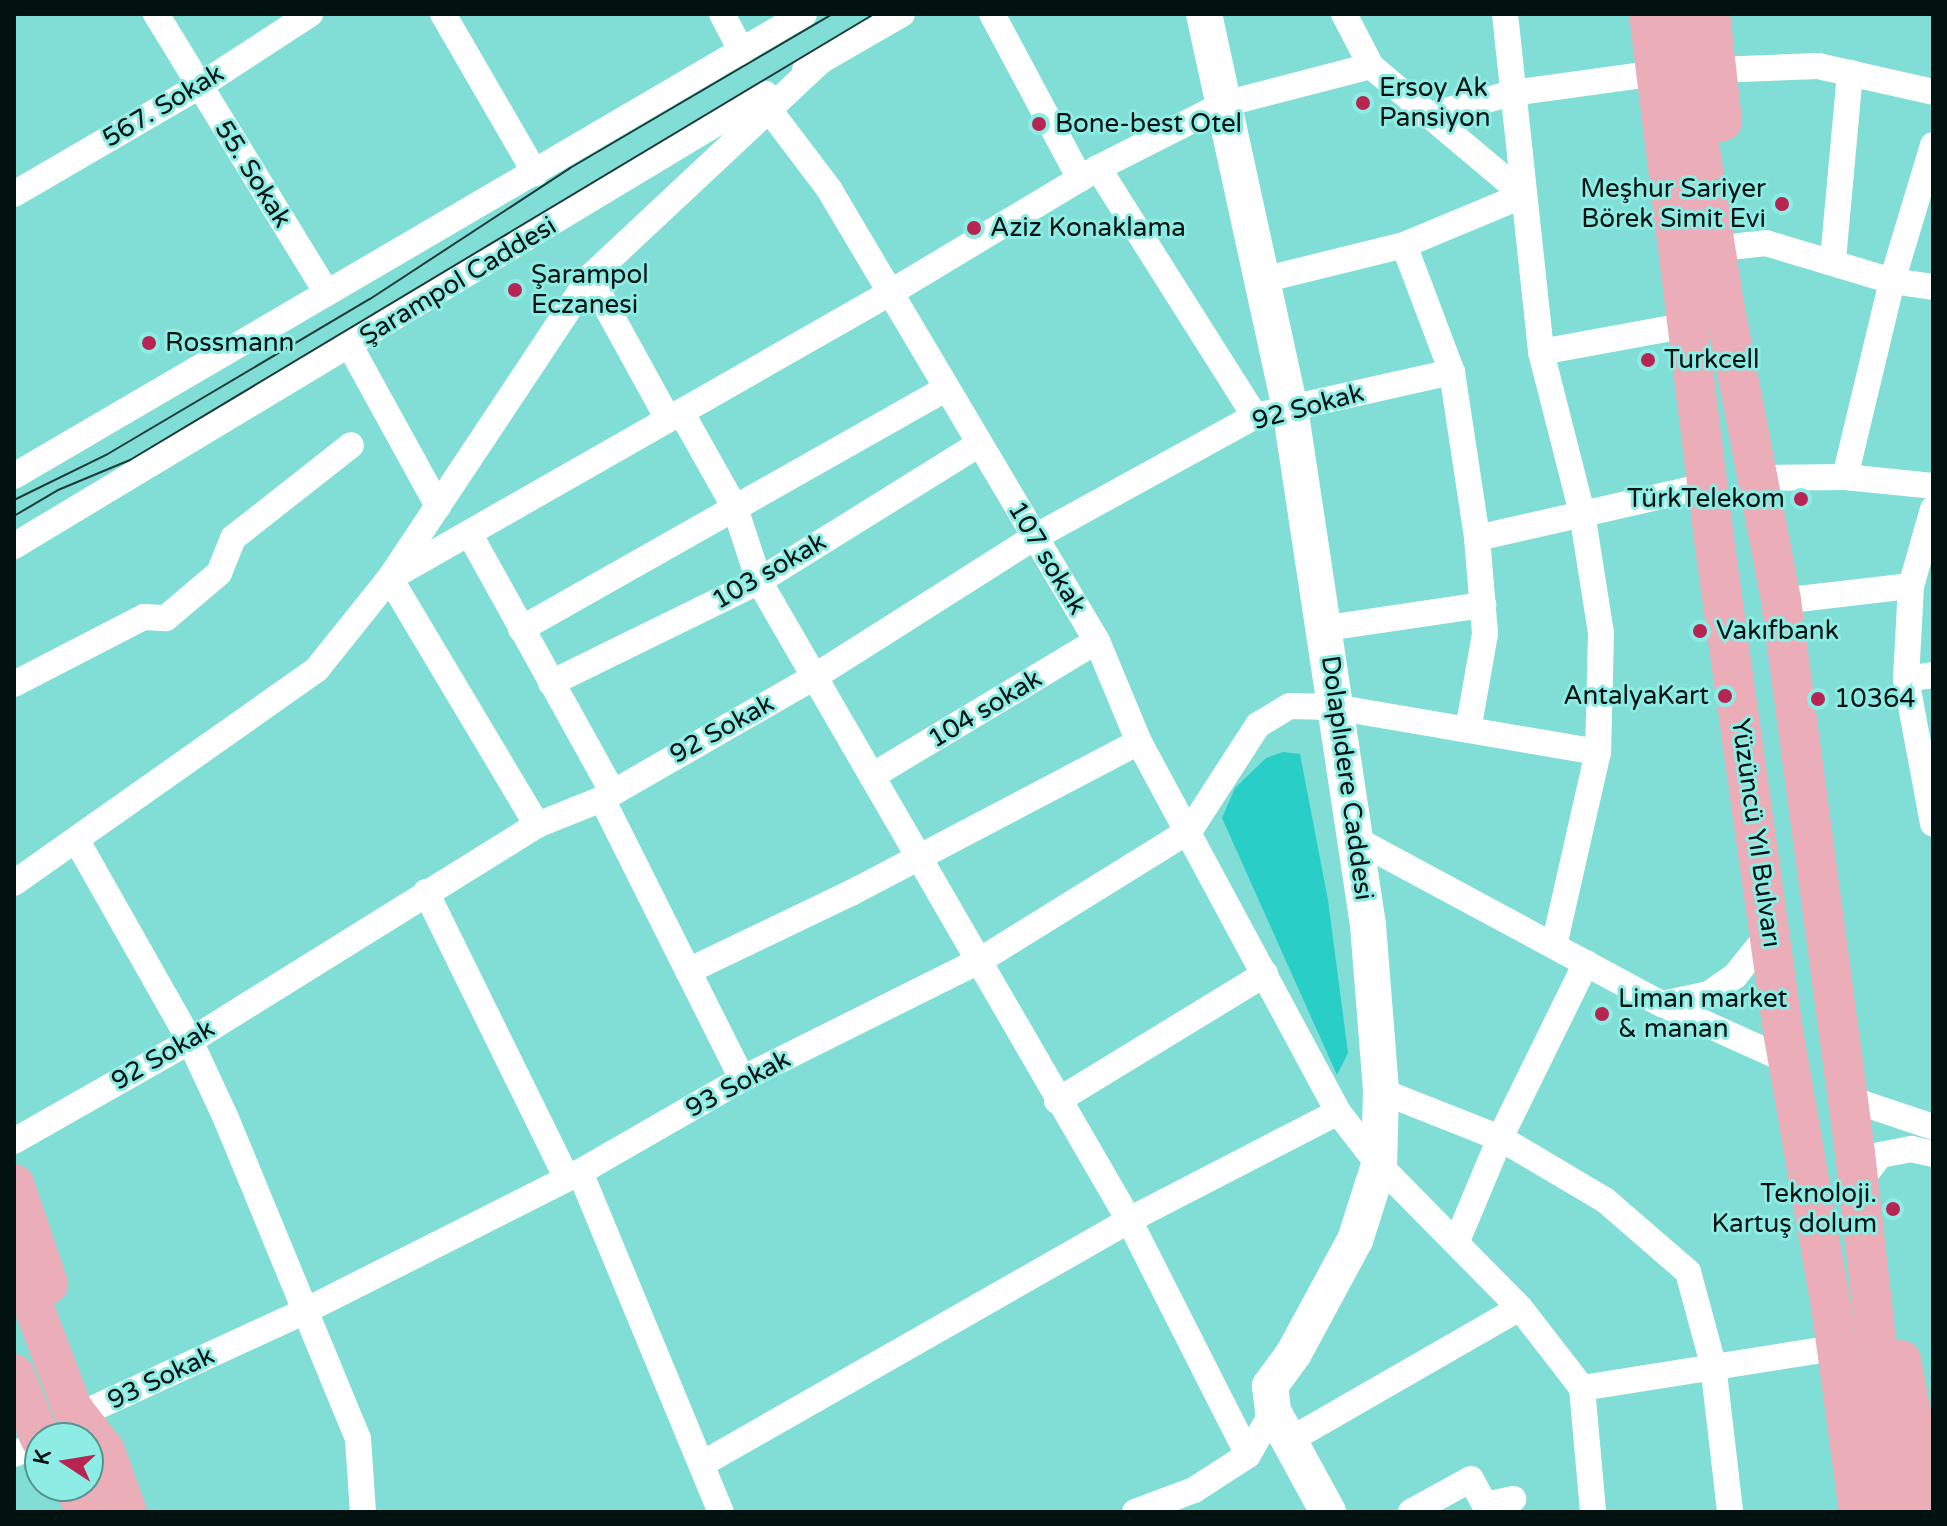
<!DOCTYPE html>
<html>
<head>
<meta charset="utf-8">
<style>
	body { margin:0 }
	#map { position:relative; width:1947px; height:1526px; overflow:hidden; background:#80ded7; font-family:"Varela Round",sans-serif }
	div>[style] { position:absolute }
	.green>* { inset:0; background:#29cfc6 }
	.street>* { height:26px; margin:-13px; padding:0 13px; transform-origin:13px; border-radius:13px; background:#fff }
	.secondary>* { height:36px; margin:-18px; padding:0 18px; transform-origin:18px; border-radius:18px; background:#fff }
	.primary>* { height:40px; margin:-20px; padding:0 20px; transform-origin:20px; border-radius:20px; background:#ebadb8 }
	.tram>* { height:2px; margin:-1px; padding:0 1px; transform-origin:1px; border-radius:1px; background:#1b3b39 }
	.dots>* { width:22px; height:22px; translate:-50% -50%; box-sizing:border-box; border:4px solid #8dece4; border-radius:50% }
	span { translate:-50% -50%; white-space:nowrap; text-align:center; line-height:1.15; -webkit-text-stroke:6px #8dece4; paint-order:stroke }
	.poi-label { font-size:26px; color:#011211 }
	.left { translate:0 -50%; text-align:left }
	.right { translate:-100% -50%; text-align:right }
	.street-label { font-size:26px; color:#011211 }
	.frame { position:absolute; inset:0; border:16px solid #011211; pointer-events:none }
	.north { position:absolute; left:24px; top:1422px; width:80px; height:80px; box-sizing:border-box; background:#8dece4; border:2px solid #559590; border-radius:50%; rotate:282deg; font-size:22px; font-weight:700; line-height:32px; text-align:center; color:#011211 }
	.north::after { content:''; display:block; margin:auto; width:28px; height:36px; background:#b72652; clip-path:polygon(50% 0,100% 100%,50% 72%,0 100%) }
</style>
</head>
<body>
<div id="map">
	<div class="green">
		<i style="clip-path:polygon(1283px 752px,1300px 754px,1328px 900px,1348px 1053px,1337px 1075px,1222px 818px,1235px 788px,1266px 758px)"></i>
	</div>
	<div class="street">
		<i style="left:156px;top:14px;width:327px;rotate:58.5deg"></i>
		<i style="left:443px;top:14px;width:184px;rotate:59.9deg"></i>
		<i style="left:722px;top:14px;width:43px;rotate:62.2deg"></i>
		<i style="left:992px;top:14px;width:187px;rotate:61.9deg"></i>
		<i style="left:1505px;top:14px;width:340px;rotate:83.9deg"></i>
		<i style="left:1541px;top:352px;width:166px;rotate:75.7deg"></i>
		<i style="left:1582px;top:513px;width:121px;rotate:81deg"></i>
		<i style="left:1601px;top:633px;width:119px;rotate:91.4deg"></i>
		<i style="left:1598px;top:752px;width:198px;rotate:102.8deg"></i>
		<i style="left:805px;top:70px;width:112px;rotate:-30deg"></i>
		<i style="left:1715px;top:70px;width:103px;rotate:-2.2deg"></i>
		<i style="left:1818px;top:66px;width:118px;rotate:12.7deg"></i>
		<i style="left:767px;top:107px;width:103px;rotate:52.9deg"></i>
		<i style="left:829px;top:189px;width:525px;rotate:59.34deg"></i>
		<i style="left:1097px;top:641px;width:109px;rotate:67.4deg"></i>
		<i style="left:1139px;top:742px;width:420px;rotate:61.7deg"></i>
		<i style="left:1338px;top:1112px;width:67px;rotate:52.3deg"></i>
		<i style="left:1379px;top:1165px;width:201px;rotate:45.4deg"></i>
		<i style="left:1520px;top:1308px;width:101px;rotate:52.2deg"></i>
		<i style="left:1582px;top:1388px;width:124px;rotate:84.9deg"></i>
		<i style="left:1426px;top:116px;width:90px;rotate:-14.8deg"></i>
		<i style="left:1513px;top:93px;width:123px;rotate:-7.9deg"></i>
		<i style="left:1098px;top:168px;width:294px;rotate:57.7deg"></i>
		<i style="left:14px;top:194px;width:213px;rotate:-30.2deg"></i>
		<i style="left:198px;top:87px;width:134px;rotate:-33.1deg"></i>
		<i style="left:1404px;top:245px;width:136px;rotate:69.3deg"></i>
		<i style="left:1452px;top:372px;width:168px;rotate:81.4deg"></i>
		<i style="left:1477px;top:538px;width:96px;rotate:85.2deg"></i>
		<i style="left:1485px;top:634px;width:97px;rotate:100deg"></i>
		<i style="left:1739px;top:246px;width:27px;rotate:-6deg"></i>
		<i style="left:1766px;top:243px;width:132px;rotate:16.8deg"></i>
		<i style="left:1892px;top:281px;width:41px;rotate:8.3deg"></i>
		<i style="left:1833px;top:260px;width:188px;rotate:-84.8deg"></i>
		<i style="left:590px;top:277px;width:162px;rotate:61.2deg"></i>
		<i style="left:1262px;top:280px;width:146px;rotate:-13.8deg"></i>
		<i style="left:1404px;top:245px;width:130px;rotate:-22.6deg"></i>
		<i style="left:1524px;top:195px;width:200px;rotate:-139.9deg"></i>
		<i style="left:1371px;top:66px;width:59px;rotate:-117.4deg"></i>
		<i style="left:350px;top:346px;width:183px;rotate:61.2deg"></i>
		<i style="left:1541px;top:352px;width:133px;rotate:-10.4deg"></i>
		<i style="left:681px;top:412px;width:110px;rotate:60.6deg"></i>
		<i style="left:735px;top:508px;width:77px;rotate:71.8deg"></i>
		<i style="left:759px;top:581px;width:738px;rotate:59.93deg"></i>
		<i style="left:1129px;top:1220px;width:263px;rotate:63.1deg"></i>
		<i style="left:14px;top:476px;width:915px;rotate:-30.32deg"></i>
		<i style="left:1845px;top:477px;width:202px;rotate:-76.5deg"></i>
		<i style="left:1892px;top:281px;width:142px;rotate:-73.2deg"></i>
		<i style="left:1763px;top:478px;width:82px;rotate:-0.7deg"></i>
		<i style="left:1845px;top:477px;width:88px;rotate:5.8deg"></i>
		<i style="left:1933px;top:509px;width:80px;rotate:105.9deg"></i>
		<i style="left:1911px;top:586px;width:93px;rotate:93.1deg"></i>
		<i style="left:1906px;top:679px;width:147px;rotate:79.4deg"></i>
		<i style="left:469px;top:533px;width:295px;rotate:61deg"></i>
		<i style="left:1477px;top:538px;width:239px;rotate:-12.8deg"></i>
		<i style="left:14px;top:546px;width:877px;rotate:-31.04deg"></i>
		<i style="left:1781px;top:601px;width:131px;rotate:-6.6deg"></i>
		<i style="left:1327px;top:628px;width:158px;rotate:-8.4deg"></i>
		<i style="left:521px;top:629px;width:487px;rotate:-29.5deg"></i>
		<i style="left:1906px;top:679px;width:27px;rotate:-8deg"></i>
		<i style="left:551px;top:683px;width:232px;rotate:-26.1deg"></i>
		<i style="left:759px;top:581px;width:259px;rotate:-31.9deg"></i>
		<i style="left:14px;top:684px;width:146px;rotate:-27.3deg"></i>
		<i style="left:144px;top:617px;width:22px;rotate:3deg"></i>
		<i style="left:166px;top:618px;width:70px;rotate:-40.3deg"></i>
		<i style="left:219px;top:573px;width:38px;rotate:-68deg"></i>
		<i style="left:233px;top:538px;width:150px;rotate:-38.2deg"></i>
		<i style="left:872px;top:776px;width:262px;rotate:-31deg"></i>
		<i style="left:602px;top:799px;width:313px;rotate:63.4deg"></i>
		<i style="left:537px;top:825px;width:287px;rotate:-120.8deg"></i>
		<i style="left:390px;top:578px;width:573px;rotate:-29.7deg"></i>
		<i style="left:888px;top:294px;width:245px;rotate:-31deg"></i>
		<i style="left:1098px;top:168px;width:141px;rotate:-26.9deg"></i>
		<i style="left:1224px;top:104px;width:152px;rotate:-14.5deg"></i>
		<i style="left:1355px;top:839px;width:349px;rotate:28.3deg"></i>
		<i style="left:1662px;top:1004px;width:126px;rotate:24.3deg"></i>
		<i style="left:77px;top:841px;width:230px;rotate:60.5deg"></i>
		<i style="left:190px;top:1041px;width:83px;rotate:65deg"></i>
		<i style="left:225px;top:1116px;width:349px;rotate:67.6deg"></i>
		<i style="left:358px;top:1439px;width:73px;rotate:86.1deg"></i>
		<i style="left:14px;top:883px;width:371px;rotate:-35.2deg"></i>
		<i style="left:317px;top:669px;width:117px;rotate:-51.3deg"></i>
		<i style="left:390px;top:578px;width:361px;rotate:-56.4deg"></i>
		<i style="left:590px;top:277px;width:316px;rotate:-43.1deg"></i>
		<i style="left:426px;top:892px;width:319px;rotate:63.8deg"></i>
		<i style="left:688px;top:971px;width:181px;rotate:-25.6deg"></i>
		<i style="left:851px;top:893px;width:325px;rotate:-27.7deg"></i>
		<i style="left:1662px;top:1004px;width:48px;rotate:-12deg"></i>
		<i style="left:1709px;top:994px;width:32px;rotate:-35deg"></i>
		<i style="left:1735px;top:976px;width:58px;rotate:-51.3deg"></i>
		<i style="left:1381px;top:1091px;width:128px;rotate:21.6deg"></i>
		<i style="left:1500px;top:1138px;width:122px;rotate:30.6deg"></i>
		<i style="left:1605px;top:1200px;width:110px;rotate:40.9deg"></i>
		<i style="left:1688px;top:1272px;width:95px;rotate:74.8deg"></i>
		<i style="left:1713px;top:1364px;width:149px;rotate:83.4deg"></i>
		<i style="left:1847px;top:1098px;width:91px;rotate:18.6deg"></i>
		<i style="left:1057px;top:1101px;width:244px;rotate:-31.4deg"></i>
		<i style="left:14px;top:1141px;width:202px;rotate:-29.6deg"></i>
		<i style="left:190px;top:1041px;width:409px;rotate:-31.9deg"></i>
		<i style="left:537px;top:825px;width:70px;rotate:-21.8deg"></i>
		<i style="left:602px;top:799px;width:245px;rotate:-29.9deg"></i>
		<i style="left:814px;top:677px;width:262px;rotate:-32.4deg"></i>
		<i style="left:1035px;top:537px;width:251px;rotate:-28.8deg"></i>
		<i style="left:1255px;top:416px;width:202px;rotate:-12.6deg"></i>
		<i style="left:580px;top:1172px;width:368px;rotate:67.5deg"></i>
		<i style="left:1865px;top:1175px;width:25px;rotate:-53deg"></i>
		<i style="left:1880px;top:1155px;width:32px;rotate:-11deg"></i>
		<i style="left:1911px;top:1149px;width:23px;rotate:13deg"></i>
		<i style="left:1457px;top:1241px;width:112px;rotate:-67.3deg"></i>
		<i style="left:1500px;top:1138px;width:195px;rotate:-63.8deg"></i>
		<i style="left:1582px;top:1388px;width:237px;rotate:-9deg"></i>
		<i style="left:90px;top:1410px;width:239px;rotate:-24.7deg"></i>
		<i style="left:307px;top:1310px;width:306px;rotate:-26.8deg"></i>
		<i style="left:580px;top:1172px;width:187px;rotate:-29.9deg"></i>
		<i style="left:742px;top:1079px;width:265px;rotate:-26.5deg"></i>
		<i style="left:979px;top:961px;width:248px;rotate:-31.8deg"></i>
		<i style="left:1190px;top:830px;width:125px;rotate:-57.1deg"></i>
		<i style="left:1258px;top:725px;width:37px;rotate:-31deg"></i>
		<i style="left:1290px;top:706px;width:44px;rotate:1.3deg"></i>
		<i style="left:1334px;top:707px;width:268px;rotate:9.7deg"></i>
		<i style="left:1290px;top:1440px;width:265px;rotate:-29.9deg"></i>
		<i style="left:14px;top:1454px;width:28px;rotate:-23deg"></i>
		<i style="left:702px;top:1464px;width:492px;rotate:-29.7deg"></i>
		<i style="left:1129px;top:1220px;width:235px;rotate:-27.3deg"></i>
		<i style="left:1135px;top:1512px;width:63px;rotate:-20.4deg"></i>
		<i style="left:1194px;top:1490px;width:64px;rotate:-32.9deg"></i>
		<i style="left:1248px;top:1455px;width:51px;rotate:-60.4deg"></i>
		<i style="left:1411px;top:1512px;width:68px;rotate:-28.8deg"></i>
		<i style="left:1471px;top:1479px;width:30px;rotate:62deg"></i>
		<i style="left:1485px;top:1505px;width:29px;rotate:-12deg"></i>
	</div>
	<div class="secondary">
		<i style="left:1204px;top:14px;width:403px;rotate:77.7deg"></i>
		<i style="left:1290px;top:408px;width:523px;rotate:81.42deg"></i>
		<i style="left:1368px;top:925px;width:167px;rotate:85.5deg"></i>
		<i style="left:1381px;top:1091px;width:74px;rotate:91.5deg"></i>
		<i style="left:1379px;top:1165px;width:79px;rotate:107.7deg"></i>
		<i style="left:1355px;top:1240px;width:128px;rotate:118.4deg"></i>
		<i style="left:1294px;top:1353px;width:41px;rotate:126deg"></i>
		<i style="left:1270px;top:1386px;width:25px;rotate:83deg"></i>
		<i style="left:1273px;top:1411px;width:115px;rotate:61.4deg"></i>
	</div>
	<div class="primary">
		<i style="left:1649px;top:14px;width:537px;rotate:82.94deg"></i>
		<i style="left:1715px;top:547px;width:489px;rotate:82deg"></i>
		<i style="left:1783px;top:1031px;width:285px;rotate:80.1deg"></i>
		<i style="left:1832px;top:1312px;width:202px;rotate:82.3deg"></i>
		<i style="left:1679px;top:14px;width:293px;rotate:81.2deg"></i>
		<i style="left:1724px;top:304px;width:302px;rotate:79.1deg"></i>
		<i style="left:1781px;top:601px;width:557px;rotate:82.36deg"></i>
		<i style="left:1855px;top:1153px;width:361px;rotate:83.6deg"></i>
		<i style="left:1710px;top:14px;width:108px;rotate:83.6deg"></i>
		<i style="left:14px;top:1184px;width:106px;rotate:71.2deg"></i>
		<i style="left:14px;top:1255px;width:164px;rotate:69.2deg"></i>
		<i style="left:72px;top:1408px;width:54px;rotate:52.5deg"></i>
		<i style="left:105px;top:1451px;width:65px;rotate:70.2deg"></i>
		<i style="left:1901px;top:1360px;width:155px;rotate:79.2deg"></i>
		<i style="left:14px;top:1374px;width:69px;rotate:67.9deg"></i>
		<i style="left:75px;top:1486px;width:28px;rotate:69deg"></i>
	</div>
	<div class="tram">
		<i style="left:14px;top:500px;width:102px;rotate:-26.1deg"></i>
		<i style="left:106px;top:455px;width:307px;rotate:-30.6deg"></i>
		<i style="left:370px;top:299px;width:239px;rotate:-33.2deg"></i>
		<i style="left:570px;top:168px;width:305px;rotate:-30.4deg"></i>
		<i style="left:14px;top:516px;width:51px;rotate:-30.6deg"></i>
		<i style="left:58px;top:490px;width:78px;rotate:-22.6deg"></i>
		<i style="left:130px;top:460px;width:867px;rotate:-30.94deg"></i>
	</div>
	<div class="dots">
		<i style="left:1363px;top:103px;background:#b72652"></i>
		<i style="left:1039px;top:124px;background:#b72652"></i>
		<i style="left:1782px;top:204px;background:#b72652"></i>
		<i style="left:974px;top:228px;background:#b72652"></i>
		<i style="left:515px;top:290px;background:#b72652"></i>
		<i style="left:149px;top:343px;background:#b72652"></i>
		<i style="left:1648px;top:360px;background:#b72652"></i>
		<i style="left:1801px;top:499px;background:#b72652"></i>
		<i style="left:1700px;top:631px;background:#b72652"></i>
		<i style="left:1725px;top:696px;background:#b72652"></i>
		<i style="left:1818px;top:699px;background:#b72652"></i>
		<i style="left:1602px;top:1014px;background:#b72652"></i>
		<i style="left:1893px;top:1209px;background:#b72652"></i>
	</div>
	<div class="poi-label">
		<span class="left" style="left:1379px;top:103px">Ersoy Ak<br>Pansiyon</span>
		<span class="left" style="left:1055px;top:124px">Bone-best Otel</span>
		<span class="right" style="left:1766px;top:204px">Meşhur Sariyer<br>Börek Si̇mi̇t Evi̇</span>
		<span class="left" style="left:990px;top:228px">Aziz Konaklama</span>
		<span class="left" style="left:531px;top:290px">Şarampol<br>Eczanesi</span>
		<span class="left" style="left:165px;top:343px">Rossmann</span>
		<span class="left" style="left:1664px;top:360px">Turkcell</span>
		<span class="right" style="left:1785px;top:499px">TürkTelekom</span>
		<span class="left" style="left:1716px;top:631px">Vakıfbank</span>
		<span class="right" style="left:1709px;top:696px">AntalyaKart</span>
		<span class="left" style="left:1834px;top:699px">10364</span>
		<span class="left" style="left:1618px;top:1014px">Liman market<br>&amp; manan</span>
		<span class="right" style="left:1877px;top:1209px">Teknoloji.<br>Kartuş dolum</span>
	</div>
	<div class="street-label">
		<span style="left:163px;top:106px;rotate:-31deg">567. Sokak</span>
		<span style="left:253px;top:174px;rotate:58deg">55. Sokak</span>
		<span style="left:458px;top:281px;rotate:-31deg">Şarampol Caddesi</span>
		<span style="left:1308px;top:407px;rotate:-15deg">92 Sokak</span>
		<span style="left:1047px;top:558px;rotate:59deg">107 sokak</span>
		<span style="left:769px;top:571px;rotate:-30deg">103 sokak</span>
		<span style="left:985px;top:709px;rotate:-31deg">104 sokak</span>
		<span style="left:722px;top:729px;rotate:-29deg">92 Sokak</span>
		<span style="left:1347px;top:778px;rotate:82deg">Dolaplıdere Caddesi</span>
		<span style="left:1756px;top:833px;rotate:82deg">Yüzüncü Yıl Bulvarı</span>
		<span style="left:163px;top:1055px;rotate:-30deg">92 Sokak</span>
		<span style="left:738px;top:1084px;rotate:-28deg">93 Sokak</span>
		<span style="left:161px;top:1378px;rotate:-25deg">93 Sokak</span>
	</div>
	<div class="frame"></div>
	<div class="north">K</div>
</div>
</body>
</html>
